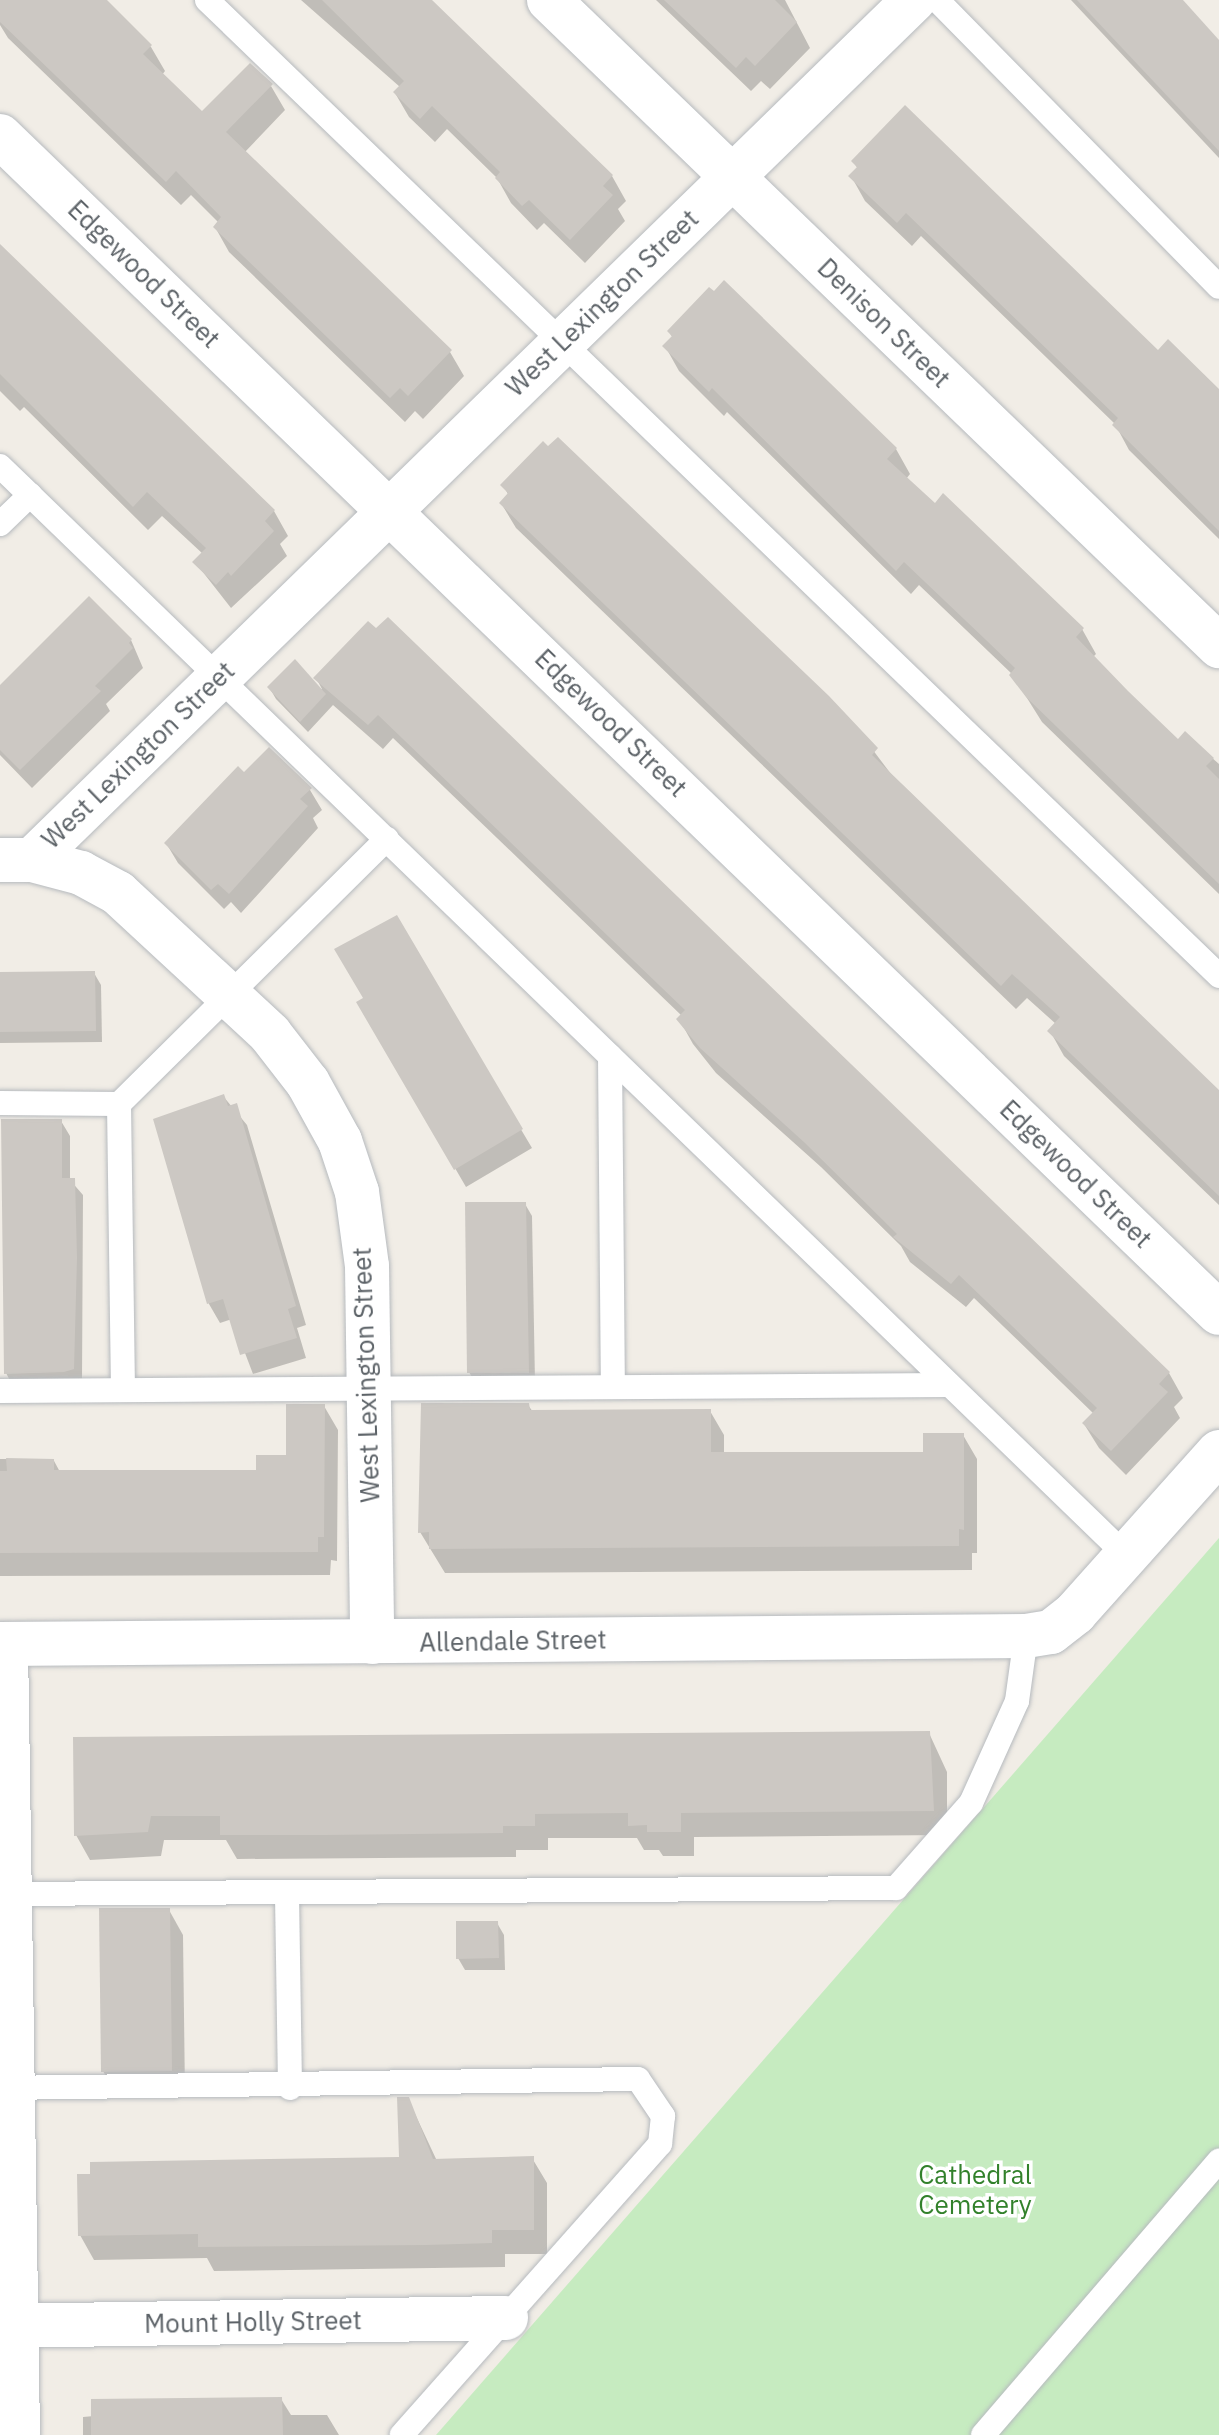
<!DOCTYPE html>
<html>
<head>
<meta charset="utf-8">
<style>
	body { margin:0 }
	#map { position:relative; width:1219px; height:2435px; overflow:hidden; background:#f1ede6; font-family:"IBM Plex Sans",sans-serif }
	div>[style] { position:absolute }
	.green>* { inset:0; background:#c6ebc0 }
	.shadow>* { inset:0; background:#0003 }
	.building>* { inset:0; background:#ccc8c3 }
	.roads { filter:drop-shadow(0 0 2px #b6babe) drop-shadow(0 0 2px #b6babe) }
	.lane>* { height:24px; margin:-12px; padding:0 12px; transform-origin:12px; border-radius:12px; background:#fff }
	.street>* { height:44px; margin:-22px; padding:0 22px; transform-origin:22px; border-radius:22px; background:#fff }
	span { translate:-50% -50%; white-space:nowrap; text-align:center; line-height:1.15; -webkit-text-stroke:7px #fff; paint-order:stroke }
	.street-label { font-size:26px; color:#5d6368 }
	.park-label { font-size:26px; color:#32812b }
</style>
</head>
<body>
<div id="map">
	<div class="green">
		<i style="clip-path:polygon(1219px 1538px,1219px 2435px,436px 2435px)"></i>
	</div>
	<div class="shadow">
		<i style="clip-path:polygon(0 0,103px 0,151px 47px,165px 71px,162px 75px,202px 114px,271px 86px,285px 110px,244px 153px,450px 352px,464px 376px,423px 419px,415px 411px,405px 422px,229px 252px,215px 227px,219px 223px,191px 195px,181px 205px,8px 38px,0 25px)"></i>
		<i style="clip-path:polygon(301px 0,409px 0,612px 176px,626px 201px,618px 209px,625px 221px,585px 263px,544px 223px,537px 230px,511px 203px,497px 178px,447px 129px,435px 142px,409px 117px,395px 93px,400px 87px)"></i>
		<i style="clip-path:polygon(656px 0,785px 0,810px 48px,770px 89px,761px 81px,751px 91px)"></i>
		<i style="clip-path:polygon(1071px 0,1177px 0,1219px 44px,1219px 158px)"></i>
		<i style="clip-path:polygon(853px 161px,1219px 393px,1219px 539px,1129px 450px,1115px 424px,921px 236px,912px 246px,865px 201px,851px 176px,858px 169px)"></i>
		<i style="clip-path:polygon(0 248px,274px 511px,288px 536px,280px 544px,287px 556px,231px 608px,195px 562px,203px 554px,162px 516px,148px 530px,24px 407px,20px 411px,0 391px)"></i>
		<i style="clip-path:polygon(669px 332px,896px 449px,910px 474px,906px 479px,1082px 629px,1096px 654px,1093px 657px,1178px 742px,1185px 734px,1219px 764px,1219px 894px,1042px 722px,1012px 674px,919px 585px,911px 594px,727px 412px,724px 416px,679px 371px,665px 346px,673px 338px)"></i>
		<i style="clip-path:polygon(558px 439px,848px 717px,891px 774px,1219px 1093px,1219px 1205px,1064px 1056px,1050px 1031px,1056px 1024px,1027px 998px,1016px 1009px,516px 528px,501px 503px,509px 496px,503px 485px)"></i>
		<i style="clip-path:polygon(368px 624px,1169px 1373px,1183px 1398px,1174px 1407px,1180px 1418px,1126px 1475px,1099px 1448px,1084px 1424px,1094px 1414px,974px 1298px,966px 1307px,910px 1262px,901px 1246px,821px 1167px,716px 1073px,693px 1044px,679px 1019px,682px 1016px,393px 738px,383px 749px,333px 705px,308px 732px,276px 699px,269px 687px,322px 689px,316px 678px)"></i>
		<i style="clip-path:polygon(131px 640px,143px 668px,106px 704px,110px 711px,32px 788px,0 755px,0 688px)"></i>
		<i style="clip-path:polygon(244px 774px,310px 790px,322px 810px,313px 818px,318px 828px,241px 913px,231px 902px,224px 909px,178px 863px,166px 843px)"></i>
		<i style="clip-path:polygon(396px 918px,532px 1148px,466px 1187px,359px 1003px,366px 999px)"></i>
		<i style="clip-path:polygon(94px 973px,101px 985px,102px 1042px,0 1043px,0 974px)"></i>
		<i style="clip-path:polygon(223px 1096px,247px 1125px,306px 1325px,297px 1328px,306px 1358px,253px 1374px,232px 1319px,220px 1323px,209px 1304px,156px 1120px)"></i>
		<i style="clip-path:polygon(61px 1121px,70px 1136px,70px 1180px,83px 1195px,82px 1384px,14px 1388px,6px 1373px)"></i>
		<i style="clip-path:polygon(525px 1204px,532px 1216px,535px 1383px,476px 1384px,469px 1372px)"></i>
		<i style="clip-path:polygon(528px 1405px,533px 1412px,710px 1411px,724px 1435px,724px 1454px,925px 1454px,963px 1435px,977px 1459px,977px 1553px,972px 1553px,972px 1570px,445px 1573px,420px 1532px)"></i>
		<i style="clip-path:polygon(324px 1406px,338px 1430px,337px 1561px,331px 1560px,330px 1575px,0 1576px,0 1459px,53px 1459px,60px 1472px,258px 1472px,288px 1457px)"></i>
		<i style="clip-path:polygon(929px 1733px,947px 1772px,947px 1835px,694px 1837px,694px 1856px,663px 1856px,659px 1850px,644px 1850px,637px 1838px,548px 1838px,548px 1850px,516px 1850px,516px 1857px,237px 1859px,226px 1840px,164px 1840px,161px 1856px,90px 1860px,76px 1835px,75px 1739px)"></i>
		<i style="clip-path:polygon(169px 1910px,183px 1935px,185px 2095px,117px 2096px,103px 2071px)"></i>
		<i style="clip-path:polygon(497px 1923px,504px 1935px,505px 1970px,465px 1970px,458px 1958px)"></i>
		<i style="clip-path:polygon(408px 2099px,437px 2161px,532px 2158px,547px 2183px,547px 2254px,505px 2254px,505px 2267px,214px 2271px,207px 2258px,94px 2260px,80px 2235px,401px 2159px)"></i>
		<i style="clip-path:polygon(281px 2399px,291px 2415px,327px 2415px,339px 2435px,83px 2435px,83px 2417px)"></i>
	</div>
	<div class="building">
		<i style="clip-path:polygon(0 0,107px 0,152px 45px,143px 54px,202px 111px,250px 63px,273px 84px,226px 132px,452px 350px,408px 396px,400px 388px,390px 398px,213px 227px,221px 217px,176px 171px,166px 182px,0 22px)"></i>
		<i style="clip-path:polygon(322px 0,432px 0,613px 175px,603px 186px,613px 195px,570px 240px,529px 200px,522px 206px,495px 178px,500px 172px,432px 106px,420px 119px,393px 92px,404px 81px)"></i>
		<i style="clip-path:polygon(664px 0,775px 0,797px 22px,755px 66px,746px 57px,736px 68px)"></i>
		<i style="clip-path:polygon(1077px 0,1183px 0,1219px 40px,1219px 151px)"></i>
		<i style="clip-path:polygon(905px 105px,1158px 350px,1168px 339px,1219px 389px,1219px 531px,1112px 425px,1118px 418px,906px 213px,897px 223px,848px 176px,857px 167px,851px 161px)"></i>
		<i style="clip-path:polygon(0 244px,275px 510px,265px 521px,274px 531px,231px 576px,228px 572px,216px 585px,192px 562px,206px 548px,147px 492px,133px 507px,0 374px)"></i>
		<i style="clip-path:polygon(724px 280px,897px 448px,887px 459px,935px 503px,943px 493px,1084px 628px,1076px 637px,1128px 691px,1178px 739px,1185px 731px,1214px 758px,1206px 766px,1219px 779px,1219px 884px,1026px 697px,1009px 675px,1015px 668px,986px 640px,904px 562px,896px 571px,712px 388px,709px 392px,662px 346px,672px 336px,667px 331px,709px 287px,714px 291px)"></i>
		<i style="clip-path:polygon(558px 437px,829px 696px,878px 748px,872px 755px,1219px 1090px,1219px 1196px,1047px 1031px,1060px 1017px,1012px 974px,1001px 986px,499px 503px,508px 493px,500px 485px,543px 441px,548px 446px)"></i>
		<i style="clip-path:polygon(89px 596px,132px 639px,129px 643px,133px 648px,95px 686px,101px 691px,20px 770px,0 750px,0 685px)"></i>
		<i style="clip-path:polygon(388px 617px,1170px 1372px,1159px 1384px,1168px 1392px,1111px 1451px,1082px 1423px,1097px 1408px,959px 1275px,951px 1284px,893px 1237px,897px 1234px,805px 1143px,700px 1048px,676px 1019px,685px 1010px,378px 715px,368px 725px,313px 678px,368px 621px,376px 628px)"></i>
		<i style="clip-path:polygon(295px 659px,326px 694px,300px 722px,267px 687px)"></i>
		<i style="clip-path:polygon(269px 747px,312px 788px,300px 799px,308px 806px,229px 894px,218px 884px,211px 890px,164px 843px,238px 766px,244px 772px)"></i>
		<i style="clip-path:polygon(397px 915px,523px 1129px,454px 1170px,356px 1002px,363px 998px,334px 949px)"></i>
		<i style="clip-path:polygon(95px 971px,96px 1031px,0 1032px,0 972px)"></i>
		<i style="clip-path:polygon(224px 1094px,228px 1106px,237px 1103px,296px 1306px,288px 1309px,297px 1338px,240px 1355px,223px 1299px,207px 1304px,153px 1119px)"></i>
		<i style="clip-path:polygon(1px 1119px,62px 1119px,62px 1178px,75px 1178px,77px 1258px,74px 1369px,64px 1372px,4px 1374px)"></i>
		<i style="clip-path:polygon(465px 1202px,526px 1202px,529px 1373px,467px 1373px)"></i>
		<i style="clip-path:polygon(421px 1403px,529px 1403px,530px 1410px,711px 1409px,711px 1452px,923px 1452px,923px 1433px,964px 1433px,964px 1530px,959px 1529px,959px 1546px,429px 1549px,429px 1532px,418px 1533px)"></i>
		<i style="clip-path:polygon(286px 1404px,325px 1404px,324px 1537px,318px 1537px,318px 1552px,0 1553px,0 1471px,7px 1471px,6px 1458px,54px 1459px,54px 1470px,256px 1470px,256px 1455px,286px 1455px)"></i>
		<i style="clip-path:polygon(930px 1731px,934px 1811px,681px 1813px,681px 1832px,647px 1832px,647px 1825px,628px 1826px,628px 1813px,535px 1814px,535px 1826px,503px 1826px,503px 1833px,324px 1835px,220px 1835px,220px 1816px,151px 1816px,148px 1832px,74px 1836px,73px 1737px)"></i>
		<i style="clip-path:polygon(99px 1908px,170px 1908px,172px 2071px,101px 2072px)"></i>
		<i style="clip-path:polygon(456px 1921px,498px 1921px,499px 1958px,456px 1959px)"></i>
		<i style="clip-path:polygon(397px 2097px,409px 2097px,433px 2159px,534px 2156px,534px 2230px,492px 2230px,492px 2243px,426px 2245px,198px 2247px,198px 2234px,78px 2236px,77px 2174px,90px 2174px,90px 2162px,399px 2157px)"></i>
		<i style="clip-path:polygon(282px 2397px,283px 2435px,91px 2435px,91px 2399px)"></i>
	</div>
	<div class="roads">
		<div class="lane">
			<i style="left:207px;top:0;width:1406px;rotate:43.96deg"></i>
			<i style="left:937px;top:0;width:402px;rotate:45.5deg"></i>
			<i style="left:0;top:466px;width:1571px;rotate:44.05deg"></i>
			<i style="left:0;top:524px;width:42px;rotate:-44deg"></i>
			<i style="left:610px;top:1056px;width:331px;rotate:89.5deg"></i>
			<i style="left:0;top:1103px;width:119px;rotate:0.5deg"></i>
			<i style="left:119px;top:1104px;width:377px;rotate:-44.7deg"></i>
			<i style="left:119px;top:1104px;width:286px;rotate:89.2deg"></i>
			<i style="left:0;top:1391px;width:949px;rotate:-0.36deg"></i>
			<i style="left:0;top:1894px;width:896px;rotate:-0.38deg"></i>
			<i style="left:896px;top:1888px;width:113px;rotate:-48.6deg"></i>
			<i style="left:971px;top:1803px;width:112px;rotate:-65.7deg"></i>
			<i style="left:1017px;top:1701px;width:66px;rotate:-82.1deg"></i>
			<i style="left:287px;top:1895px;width:193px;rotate:89.1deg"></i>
			<i style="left:2px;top:2088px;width:636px;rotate:-0.81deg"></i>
			<i style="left:638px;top:2079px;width:45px;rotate:56deg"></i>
			<i style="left:663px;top:2116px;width:28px;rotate:96deg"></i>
			<i style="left:660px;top:2144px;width:389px;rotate:131.6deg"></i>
			<i style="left:983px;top:2435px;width:362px;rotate:-49.3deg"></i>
		</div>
		<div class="street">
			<i style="left:549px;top:0;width:931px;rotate:43.96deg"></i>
			<i style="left:0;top:136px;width:1694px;rotate:44deg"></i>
			<i style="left:0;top:860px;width:32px"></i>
			<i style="left:32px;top:860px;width:51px;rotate:14.9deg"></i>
			<i style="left:81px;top:873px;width:42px;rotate:28.4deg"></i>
			<i style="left:118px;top:893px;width:207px;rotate:42.8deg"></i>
			<i style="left:270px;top:1034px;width:62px;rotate:52.2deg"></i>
			<i style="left:308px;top:1083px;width:66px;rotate:61.1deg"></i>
			<i style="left:340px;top:1141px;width:54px;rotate:71.6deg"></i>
			<i style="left:357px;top:1192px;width:75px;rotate:82.3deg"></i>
			<i style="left:367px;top:1266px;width:376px;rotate:89.2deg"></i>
			<i style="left:32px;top:860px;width:1232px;rotate:-44.28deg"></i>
			<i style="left:0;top:1644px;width:1026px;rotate:-0.45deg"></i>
			<i style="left:1026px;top:1636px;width:25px;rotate:-9deg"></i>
			<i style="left:1051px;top:1632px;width:31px;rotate:-38deg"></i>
			<i style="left:1075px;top:1613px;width:216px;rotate:-48.2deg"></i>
			<i style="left:6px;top:1644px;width:791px;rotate:89.13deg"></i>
			<i style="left:0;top:2326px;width:506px;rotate:-0.91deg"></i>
		</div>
	</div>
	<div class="street-label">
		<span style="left:144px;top:274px;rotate:44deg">Edgewood Street</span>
		<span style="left:602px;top:303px;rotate:-44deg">West Lexington Street</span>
		<span style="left:884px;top:323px;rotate:44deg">Denison Street</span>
		<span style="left:611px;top:723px;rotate:44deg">Edgewood Street</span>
		<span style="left:138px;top:755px;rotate:-44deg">West Lexington Street</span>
		<span style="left:1076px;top:1174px;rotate:44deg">Edgewood Street</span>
		<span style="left:366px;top:1375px;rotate:-92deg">West Lexington Street</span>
		<span style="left:513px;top:1641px;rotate:-1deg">Allendale Street</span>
		<span style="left:253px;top:2322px;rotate:-1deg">Mount Holly Street</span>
	</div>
	<div class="park-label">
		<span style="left:975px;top:2190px">Cathedral<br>Cemetery</span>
	</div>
</div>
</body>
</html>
